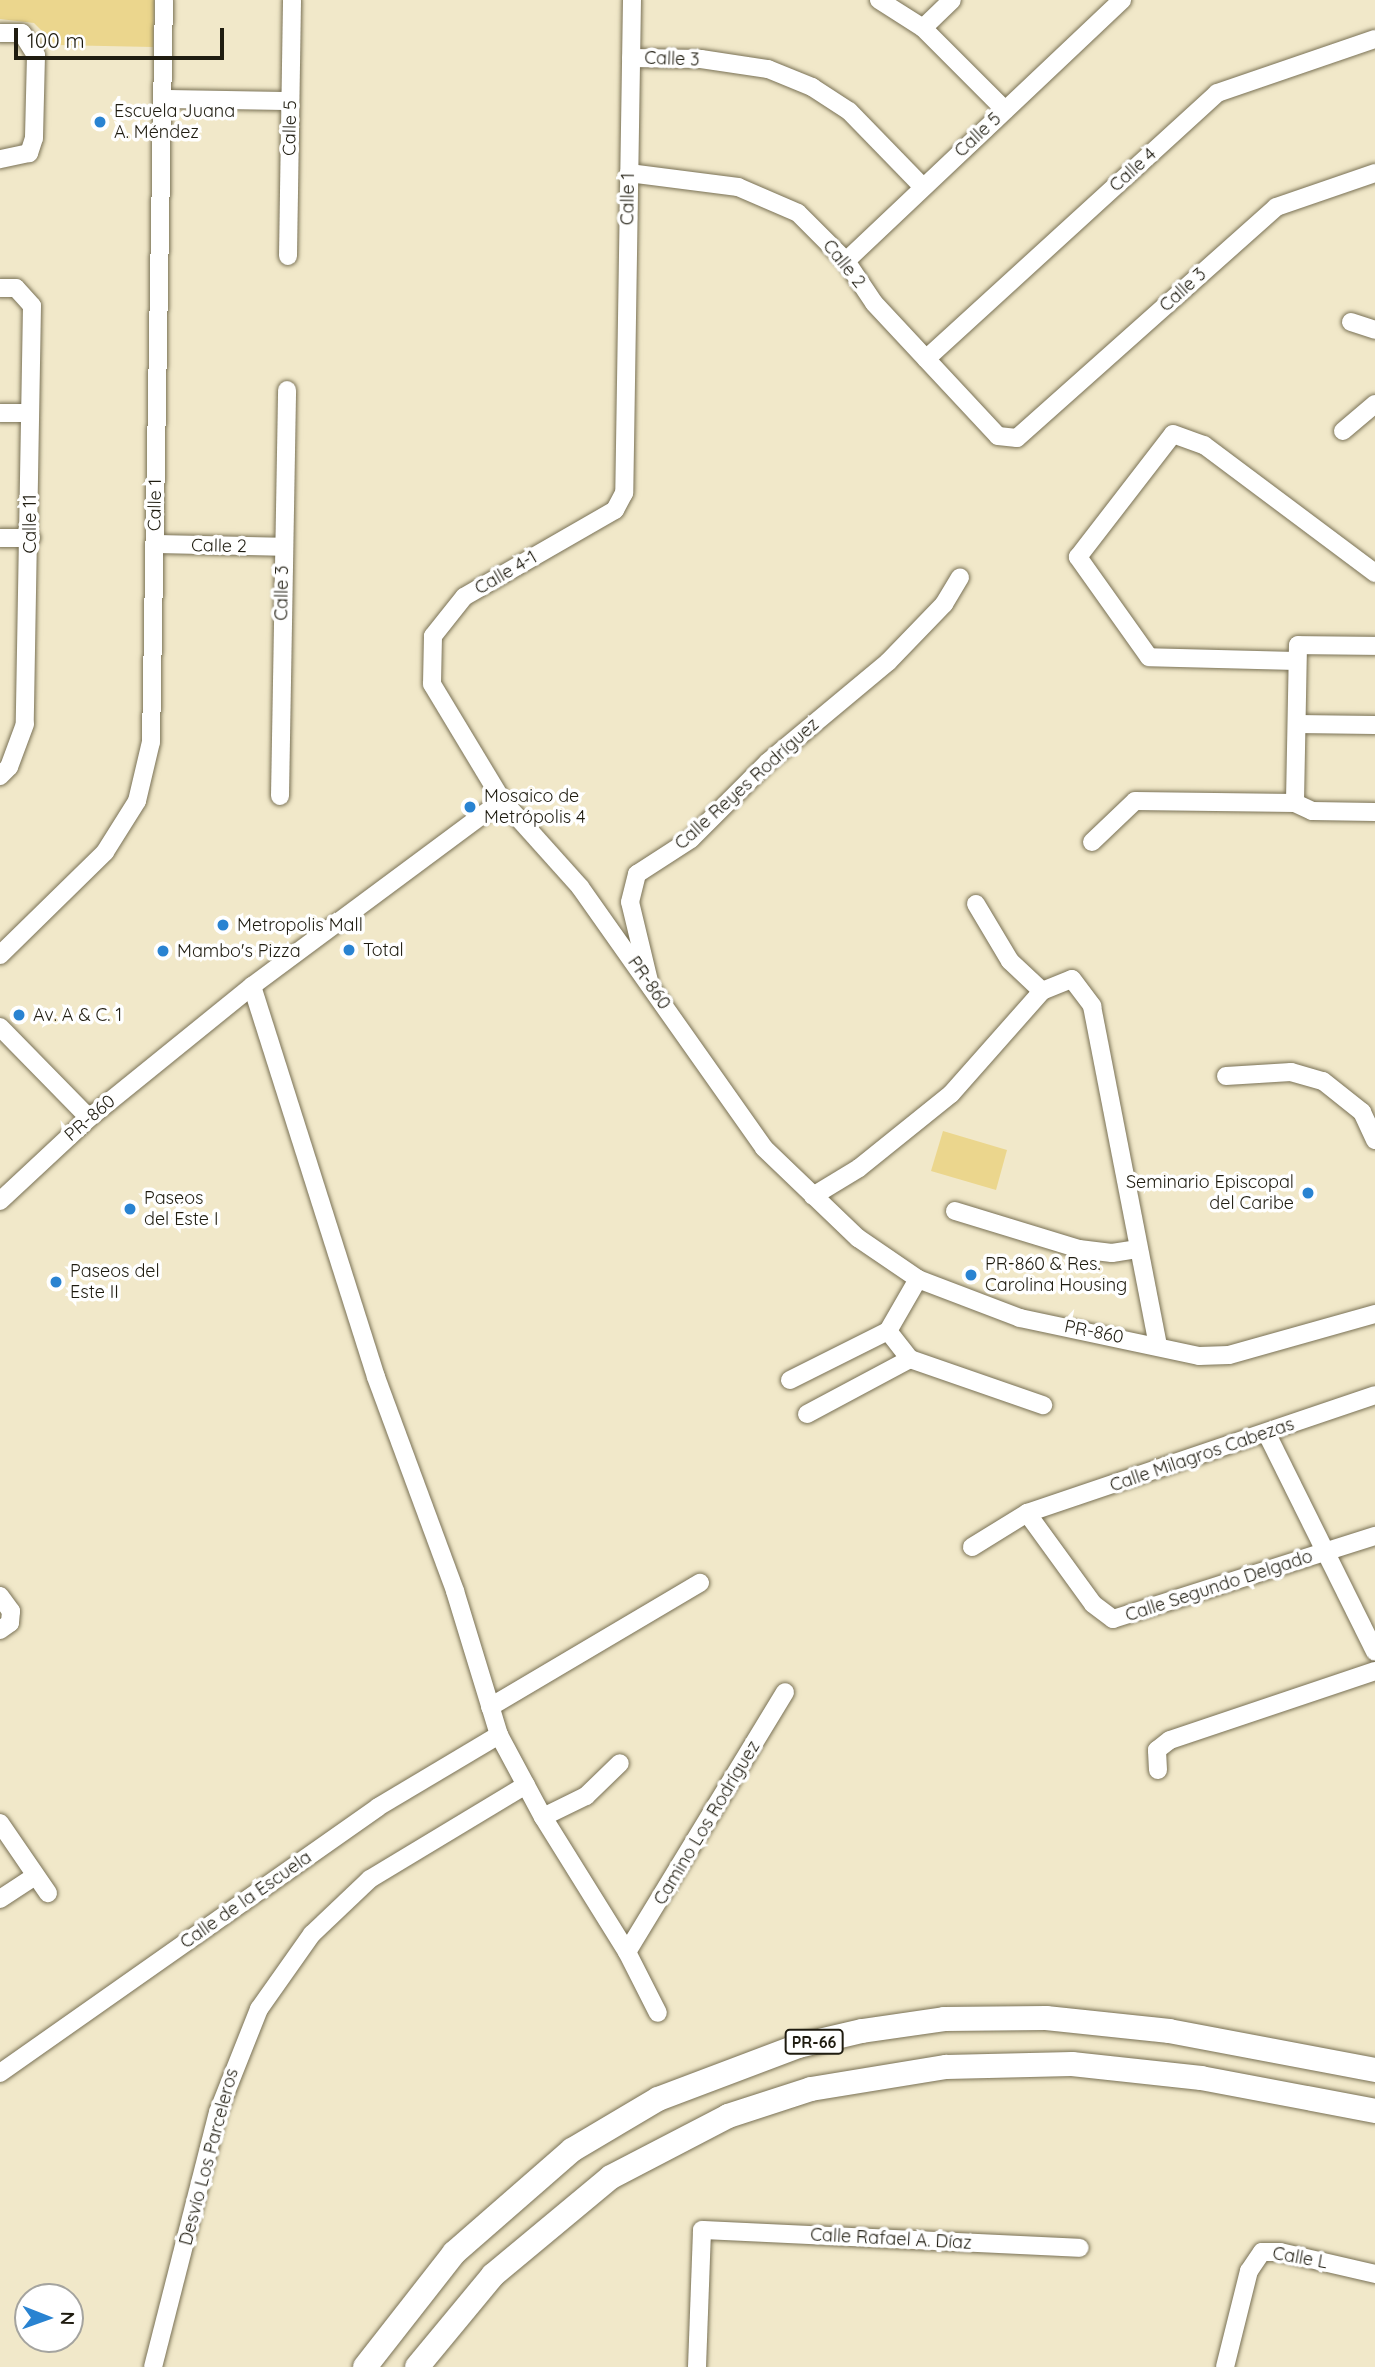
<!DOCTYPE html>
<html>
<head>
<meta charset="utf-8">
<style>
	body { margin:0 }
	#map { position:relative; width:1375px; height:2367px; overflow:hidden; background:#f1e8c9; font-family:Quicksand,sans-serif }
	div>[style] { position:absolute }
	.green>* { inset:0; background:#ebd68d }
	.roads { filter:drop-shadow(0 0 2px #797155) drop-shadow(0 0 2px #797155) }
	.minor>* { height:18px; margin:-9px; padding:0 9px; transform-origin:9px; border-radius:9px; background:#fff }
	.highway>* { height:24px; margin:-12px; padding:0 12px; transform-origin:12px; border-radius:12px; background:#fff }
	.dots>* { width:19px; height:19px; translate:-50% -50%; box-sizing:border-box; border:4px solid #fff; border-radius:50% }
	span { translate:-50% -50%; white-space:nowrap; text-align:center; line-height:1.15; -webkit-text-stroke:7px #fff; paint-order:stroke }
	.shield-label span { padding:2px 5px; background:#fff; border:2px solid; border-radius:5px; -webkit-text-stroke-width:0 }
	.shield-label { font-size:16px; color:#1f1c10; font-weight:700 }
	.street-label { font-size:18px; color:#1f1c10 }
	.poi-label { font-size:18px; color:#1f1c10 }
	.left { translate:0 -50%; text-align:left }
	.right { translate:-100% -50%; text-align:right }
	.north { position:absolute; left:14px; top:2283px; width:70px; height:70px; box-sizing:border-box; background:#fff; border:2px solid #a5a49f; border-radius:50%; rotate:91deg; font-size:19px; font-weight:700; line-height:28px; text-align:center; color:#1f1c10 }
	.north::after { content:''; display:block; margin:auto; width:24px; height:32px; background:#2983d1; clip-path:polygon(50% 0,100% 100%,50% 72%,0 100%) }
	.scale { position:absolute; left:14px; top:28px; width:210px; height:32px; box-sizing:border-box; border:4px solid #1f1c10; border-top:0; padding-left:9px; font-size:21px; line-height:24px; white-space:nowrap; color:#1f1c10; -webkit-text-stroke:5px #fff; paint-order:stroke }
</style>
</head>
<body>
<div id="map">
	<div class="green">
		<i style="clip-path:polygon(0 0,154px 0,153px 47px,56px 45px,34px 23px,0 19px)"></i>
		<i style="clip-path:polygon(943px 1131px,1007px 1150px,996px 1190px,931px 1171px)"></i>
	</div>
	<div class="roads">
		<div class="minor">
			<i style="left:632px;top:0;width:493px;rotate:90.9deg"></i>
			<i style="left:624px;top:493px;width:19px;rotate:118deg"></i>
			<i style="left:615px;top:510px;width:174px;rotate:150.1deg"></i>
			<i style="left:464px;top:597px;width:50px;rotate:128.5deg"></i>
			<i style="left:433px;top:636px;width:48px;rotate:91.2deg"></i>
			<i style="left:432px;top:684px;width:135px;rotate:58.9deg"></i>
			<i style="left:502px;top:800px;width:117px;rotate:48.1deg"></i>
			<i style="left:580px;top:887px;width:319px;rotate:54.8deg"></i>
			<i style="left:764px;top:1148px;width:130px;rotate:43.8deg"></i>
			<i style="left:858px;top:1238px;width:73px;rotate:34.3deg"></i>
			<i style="left:918px;top:1279px;width:109px;rotate:20.9deg"></i>
			<i style="left:1020px;top:1318px;width:183px;rotate:12deg"></i>
			<i style="left:1199px;top:1356px;width:30px;rotate:-2deg"></i>
			<i style="left:1229px;top:1355px;width:152px;rotate:-15.7deg"></i>
			<i style="left:879px;top:0;width:52px;rotate:32.5deg"></i>
			<i style="left:923px;top:28px;width:116px;rotate:45deg"></i>
			<i style="left:923px;top:28px;width:40px;rotate:-44deg"></i>
			<i style="left:0;top:33px;width:22px"></i>
			<i style="left:22px;top:33px;width:26px;rotate:58deg"></i>
			<i style="left:36px;top:55px;width:83px;rotate:91.4deg"></i>
			<i style="left:34px;top:138px;width:16px;rotate:108deg"></i>
			<i style="left:29px;top:153px;width:30px;rotate:168deg"></i>
			<i style="left:631px;top:58px;width:70px;rotate:0.8deg"></i>
			<i style="left:701px;top:59px;width:68px;rotate:8.5deg"></i>
			<i style="left:768px;top:69px;width:48px;rotate:22.2deg"></i>
			<i style="left:812px;top:87px;width:44px;rotate:33deg"></i>
			<i style="left:849px;top:111px;width:105px;rotate:45.8deg"></i>
			<i style="left:163px;top:99px;width:127px;rotate:0.9deg"></i>
			<i style="left:629px;top:173px;width:110px;rotate:7.3deg"></i>
			<i style="left:738px;top:187px;width:65px;rotate:23.4deg"></i>
			<i style="left:798px;top:213px;width:68px;rotate:45deg"></i>
			<i style="left:846px;top:261px;width:50px;rotate:56.3deg"></i>
			<i style="left:874px;top:303px;width:182px;rotate:47deg"></i>
			<i style="left:998px;top:436px;width:19px;rotate:6deg"></i>
			<i style="left:1017px;top:438px;width:347px;rotate:-41.7deg"></i>
			<i style="left:1276px;top:207px;width:105px;rotate:-19deg"></i>
			<i style="left:288px;top:256px;width:256px;rotate:-89.1deg"></i>
			<i style="left:846px;top:261px;width:380px;rotate:-43.4deg"></i>
			<i style="left:0;top:288px;width:16px"></i>
			<i style="left:16px;top:288px;width:24px;rotate:48deg"></i>
			<i style="left:32px;top:306px;width:418px;rotate:91deg"></i>
			<i style="left:25px;top:724px;width:46px;rotate:110.4deg"></i>
			<i style="left:9px;top:767px;width:13px;rotate:135deg"></i>
			<i style="left:1351px;top:322px;width:25px;rotate:18deg"></i>
			<i style="left:926px;top:359px;width:394px;rotate:-42.4deg"></i>
			<i style="left:1217px;top:93px;width:167px;rotate:-18.9deg"></i>
			<i style="left:0;top:413px;width:29px"></i>
			<i style="left:1343px;top:431px;width:42px;rotate:-40.2deg"></i>
			<i style="left:0;top:538px;width:31px"></i>
			<i style="left:155px;top:544px;width:128px;rotate:1.3deg"></i>
			<i style="left:1375px;top:646px;width:77px;rotate:-179.3deg"></i>
			<i style="left:1298px;top:645px;width:158px;rotate:91.1deg"></i>
			<i style="left:1295px;top:803px;width:19px;rotate:25deg"></i>
			<i style="left:1312px;top:811px;width:63px;rotate:0.9deg"></i>
			<i style="left:1297px;top:661px;width:148px;rotate:-178.5deg"></i>
			<i style="left:1149px;top:657px;width:123px;rotate:-125.4deg"></i>
			<i style="left:1078px;top:557px;width:155px;rotate:-52.3deg"></i>
			<i style="left:1173px;top:434px;width:33px;rotate:20deg"></i>
			<i style="left:1204px;top:445px;width:214px;rotate:36.8deg"></i>
			<i style="left:1297px;top:724px;width:78px;rotate:0.7deg"></i>
			<i style="left:280px;top:796px;width:406px;rotate:-89deg"></i>
			<i style="left:1092px;top:842px;width:59px;rotate:-43.6deg"></i>
			<i style="left:1135px;top:801px;width:160px;rotate:0.7deg"></i>
			<i style="left:976px;top:904px;width:66px;rotate:59.2deg"></i>
			<i style="left:1010px;top:961px;width:44px;rotate:43.2deg"></i>
			<i style="left:0;top:955px;width:147px;rotate:-44.4deg"></i>
			<i style="left:105px;top:852px;width:60px;rotate:-57.9deg"></i>
			<i style="left:137px;top:801px;width:61px;rotate:-76.7deg"></i>
			<i style="left:151px;top:742px;width:742px;rotate:-89deg"></i>
			<i style="left:649px;top:981px;width:81px;rotate:-103.5deg"></i>
			<i style="left:630px;top:902px;width:29px;rotate:-76deg"></i>
			<i style="left:637px;top:874px;width:64px;rotate:-32.9deg"></i>
			<i style="left:691px;top:839px;width:109px;rotate:-45deg"></i>
			<i style="left:768px;top:762px;width:156px;rotate:-39.8deg"></i>
			<i style="left:888px;top:662px;width:81px;rotate:-46deg"></i>
			<i style="left:944px;top:604px;width:31px;rotate:-59deg"></i>
			<i style="left:252px;top:986px;width:410px;rotate:72.4deg"></i>
			<i style="left:376px;top:1377px;width:228px;rotate:69.7deg"></i>
			<i style="left:455px;top:1591px;width:151px;rotate:73deg"></i>
			<i style="left:499px;top:1735px;width:93px;rotate:61.8deg"></i>
			<i style="left:543px;top:1817px;width:159px;rotate:58.1deg"></i>
			<i style="left:627px;top:1952px;width:68px;rotate:63.1deg"></i>
			<i style="left:0;top:1027px;width:127px;rotate:45.6deg"></i>
			<i style="left:1226px;top:1076px;width:65px;rotate:-3.5deg"></i>
			<i style="left:1291px;top:1072px;width:33px;rotate:16deg"></i>
			<i style="left:1323px;top:1081px;width:50px;rotate:38.5deg"></i>
			<i style="left:1362px;top:1112px;width:31px;rotate:65deg"></i>
			<i style="left:813px;top:1196px;width:54px;rotate:-31.3deg"></i>
			<i style="left:859px;top:1168px;width:118px;rotate:-38.8deg"></i>
			<i style="left:951px;top:1094px;width:137px;rotate:-48.5deg"></i>
			<i style="left:1042px;top:991px;width:32px;rotate:-22deg"></i>
			<i style="left:1072px;top:979px;width:34px;rotate:53deg"></i>
			<i style="left:1092px;top:1006px;width:344px;rotate:79deg"></i>
			<i style="left:0;top:1201px;width:122px;rotate:-43deg"></i>
			<i style="left:89px;top:1118px;width:210px;rotate:-39deg"></i>
			<i style="left:252px;top:986px;width:312px;rotate:-36.6deg"></i>
			<i style="left:955px;top:1211px;width:130px;rotate:17deg"></i>
			<i style="left:1079px;top:1249px;width:33px;rotate:7deg"></i>
			<i style="left:1112px;top:1253px;width:25px;rotate:-9deg"></i>
			<i style="left:888px;top:1331px;width:36px;rotate:52deg"></i>
			<i style="left:910px;top:1359px;width:141px;rotate:19.1deg"></i>
			<i style="left:790px;top:1380px;width:110px;rotate:-26.6deg"></i>
			<i style="left:888px;top:1331px;width:60px;rotate:-60deg"></i>
			<i style="left:807px;top:1414px;width:117px;rotate:-28.1deg"></i>
			<i style="left:1267px;top:1434px;width:243px;rotate:63.6deg"></i>
			<i style="left:1027px;top:1513px;width:112px;rotate:54deg"></i>
			<i style="left:1093px;top:1604px;width:25px;rotate:37deg"></i>
			<i style="left:1113px;top:1619px;width:275px;rotate:-17.6deg"></i>
			<i style="left:972px;top:1547px;width:65px;rotate:-31.7deg"></i>
			<i style="left:1027px;top:1513px;width:367px;rotate:-18.7deg"></i>
			<i style="left:0;top:1596px;width:19px;rotate:54deg"></i>
			<i style="left:11px;top:1611px;width:12px;rotate:95deg"></i>
			<i style="left:10px;top:1623px;width:12px;rotate:145deg"></i>
			<i style="left:490px;top:1707px;width:244px;rotate:-30.6deg"></i>
			<i style="left:1158px;top:1770px;width:20px;rotate:-93deg"></i>
			<i style="left:1157px;top:1750px;width:16px;rotate:-38deg"></i>
			<i style="left:1170px;top:1740px;width:216px;rotate:-18.6deg"></i>
			<i style="left:543px;top:1817px;width:48px;rotate:-26deg"></i>
			<i style="left:586px;top:1796px;width:47px;rotate:-44.1deg"></i>
			<i style="left:0;top:1823px;width:85px;rotate:55.6deg"></i>
			<i style="left:0;top:1899px;width:42px;rotate:-33.3deg"></i>
			<i style="left:627px;top:1952px;width:304px;rotate:-58.7deg"></i>
			<i style="left:0;top:2073px;width:462px;rotate:-35.1deg"></i>
			<i style="left:378px;top:1807px;width:141px;rotate:-30.8deg"></i>
			<i style="left:153px;top:2367px;width:263px;rotate:-75.7deg"></i>
			<i style="left:218px;top:2112px;width:111px;rotate:-68.3deg"></i>
			<i style="left:259px;top:2009px;width:92px;rotate:-54.8deg"></i>
			<i style="left:312px;top:1934px;width:80px;rotate:-43.5deg"></i>
			<i style="left:370px;top:1879px;width:182px;rotate:-31.1deg"></i>
			<i style="left:697px;top:2367px;width:137px;rotate:-87.9deg"></i>
			<i style="left:702px;top:2230px;width:378px;rotate:2.7deg"></i>
			<i style="left:1225px;top:2367px;width:99px;rotate:-76deg"></i>
			<i style="left:1249px;top:2271px;width:23px;rotate:-56deg"></i>
			<i style="left:1262px;top:2252px;width:18px"></i>
			<i style="left:1280px;top:2252px;width:98px;rotate:13deg"></i>
		</div>
		<div class="highway">
			<i style="left:365px;top:2367px;width:145px;rotate:-52deg"></i>
			<i style="left:454px;top:2253px;width:157px;rotate:-41.1deg"></i>
			<i style="left:572px;top:2150px;width:100px;rotate:-30.7deg"></i>
			<i style="left:658px;top:2099px;width:150px;rotate:-20.7deg"></i>
			<i style="left:798px;top:2046px;width:66px;rotate:-13.2deg"></i>
			<i style="left:862px;top:2031px;width:83px;rotate:-8.3deg"></i>
			<i style="left:944px;top:2019px;width:102px;rotate:-0.6deg"></i>
			<i style="left:1046px;top:2018px;width:124px;rotate:6deg"></i>
			<i style="left:1169px;top:2031px;width:210px;rotate:10.7deg"></i>
			<i style="left:417px;top:2367px;width:119px;rotate:-50.4deg"></i>
			<i style="left:493px;top:2275px;width:153px;rotate:-39.7deg"></i>
			<i style="left:611px;top:2177px;width:132px;rotate:-27.5deg"></i>
			<i style="left:728px;top:2116px;width:87px;rotate:-18deg"></i>
			<i style="left:811px;top:2089px;width:137px;rotate:-9.3deg"></i>
			<i style="left:946px;top:2067px;width:126px;rotate:-1.4deg"></i>
			<i style="left:1072px;top:2064px;width:130px;rotate:6.2deg"></i>
			<i style="left:1201px;top:2078px;width:177px;rotate:10.7deg"></i>
		</div>
	</div>
	<div class="dots">
		<i style="left:100px;top:122px;background:#2983d1"></i>
		<i style="left:470px;top:807px;background:#2983d1"></i>
		<i style="left:223px;top:925px;background:#2983d1"></i>
		<i style="left:349px;top:950px;background:#2983d1"></i>
		<i style="left:163px;top:951px;background:#2983d1"></i>
		<i style="left:19px;top:1015px;background:#2983d1"></i>
		<i style="left:1308px;top:1193px;background:#2983d1"></i>
		<i style="left:130px;top:1209px;background:#2983d1"></i>
		<i style="left:971px;top:1275px;background:#2983d1"></i>
		<i style="left:56px;top:1282px;background:#2983d1"></i>
	</div>
	<div class="shield-label">
		<span style="left:814px;top:2042px">PR-66</span>
	</div>
	<div class="street-label">
		<span style="left:672px;top:59px;rotate:2deg">Calle 3</span>
		<span style="left:290px;top:128px;rotate:-89deg">Calle 5</span>
		<span style="left:978px;top:135px;rotate:-43deg">Calle 5</span>
		<span style="left:1133px;top:170px;rotate:-42deg">Calle 4</span>
		<span style="left:628px;top:199px;rotate:-89deg">Calle 1</span>
		<span style="left:844px;top:264px;rotate:51deg">Calle 2</span>
		<span style="left:1183px;top:290px;rotate:-42deg">Calle 3</span>
		<span style="left:155px;top:505px;rotate:-89deg">Calle 1</span>
		<span style="left:30px;top:524px;rotate:-90deg">Calle 11</span>
		<span style="left:219px;top:546px;rotate:1deg">Calle 2</span>
		<span style="left:506px;top:573px;rotate:-30deg">Calle 4-1</span>
		<span style="left:282px;top:593px;rotate:-89deg">Calle 3</span>
		<span style="left:747px;top:784px;rotate:-42deg">Calle Reyes Rodríguez</span>
		<span style="left:649px;top:983px;rotate:55deg">PR-860</span>
		<span style="left:90px;top:1118px;rotate:-41deg">PR-860</span>
		<span style="left:1094px;top:1332px;rotate:11deg">PR-860</span>
		<span style="left:1202px;top:1455px;rotate:-19deg">Calle Milagros Cabezas</span>
		<span style="left:1219px;top:1586px;rotate:-18deg">Calle Segundo Delgado</span>
		<span style="left:707px;top:1823px;rotate:-59deg">Camino Los Rodríguez</span>
		<span style="left:246px;top:1900px;rotate:-35deg">Calle de la Escuela</span>
		<span style="left:209px;top:2157px;rotate:-75deg">Desvío Los Parceleros</span>
		<span style="left:891px;top:2239px;rotate:3deg">Calle Rafael A. Díaz</span>
		<span style="left:1300px;top:2258px;rotate:10deg">Calle L</span>
	</div>
	<div class="poi-label">
		<span class="left" style="left:114px;top:122px">Escuela Juana<br>A. Méndez</span>
		<span class="left" style="left:484px;top:807px">Mosaico de<br>Metrópolis 4</span>
		<span class="left" style="left:237px;top:925px">Metropolis Mall</span>
		<span class="left" style="left:363px;top:950px">Total</span>
		<span class="left" style="left:177px;top:951px">Mambo's Pizza</span>
		<span class="left" style="left:33px;top:1015px">Av. A &amp; C. 1</span>
		<span class="right" style="left:1294px;top:1193px">Seminario Episcopal<br>del Caribe</span>
		<span class="left" style="left:144px;top:1209px">Paseos<br>del Este I</span>
		<span class="left" style="left:985px;top:1275px">PR-860 &amp; Res.<br>Carolina Housing</span>
		<span class="left" style="left:70px;top:1282px">Paseos del<br>Este II</span>
	</div>
	<div class="north">N</div>
	<div class="scale">100 m</div>
</div>
</body>
</html>
